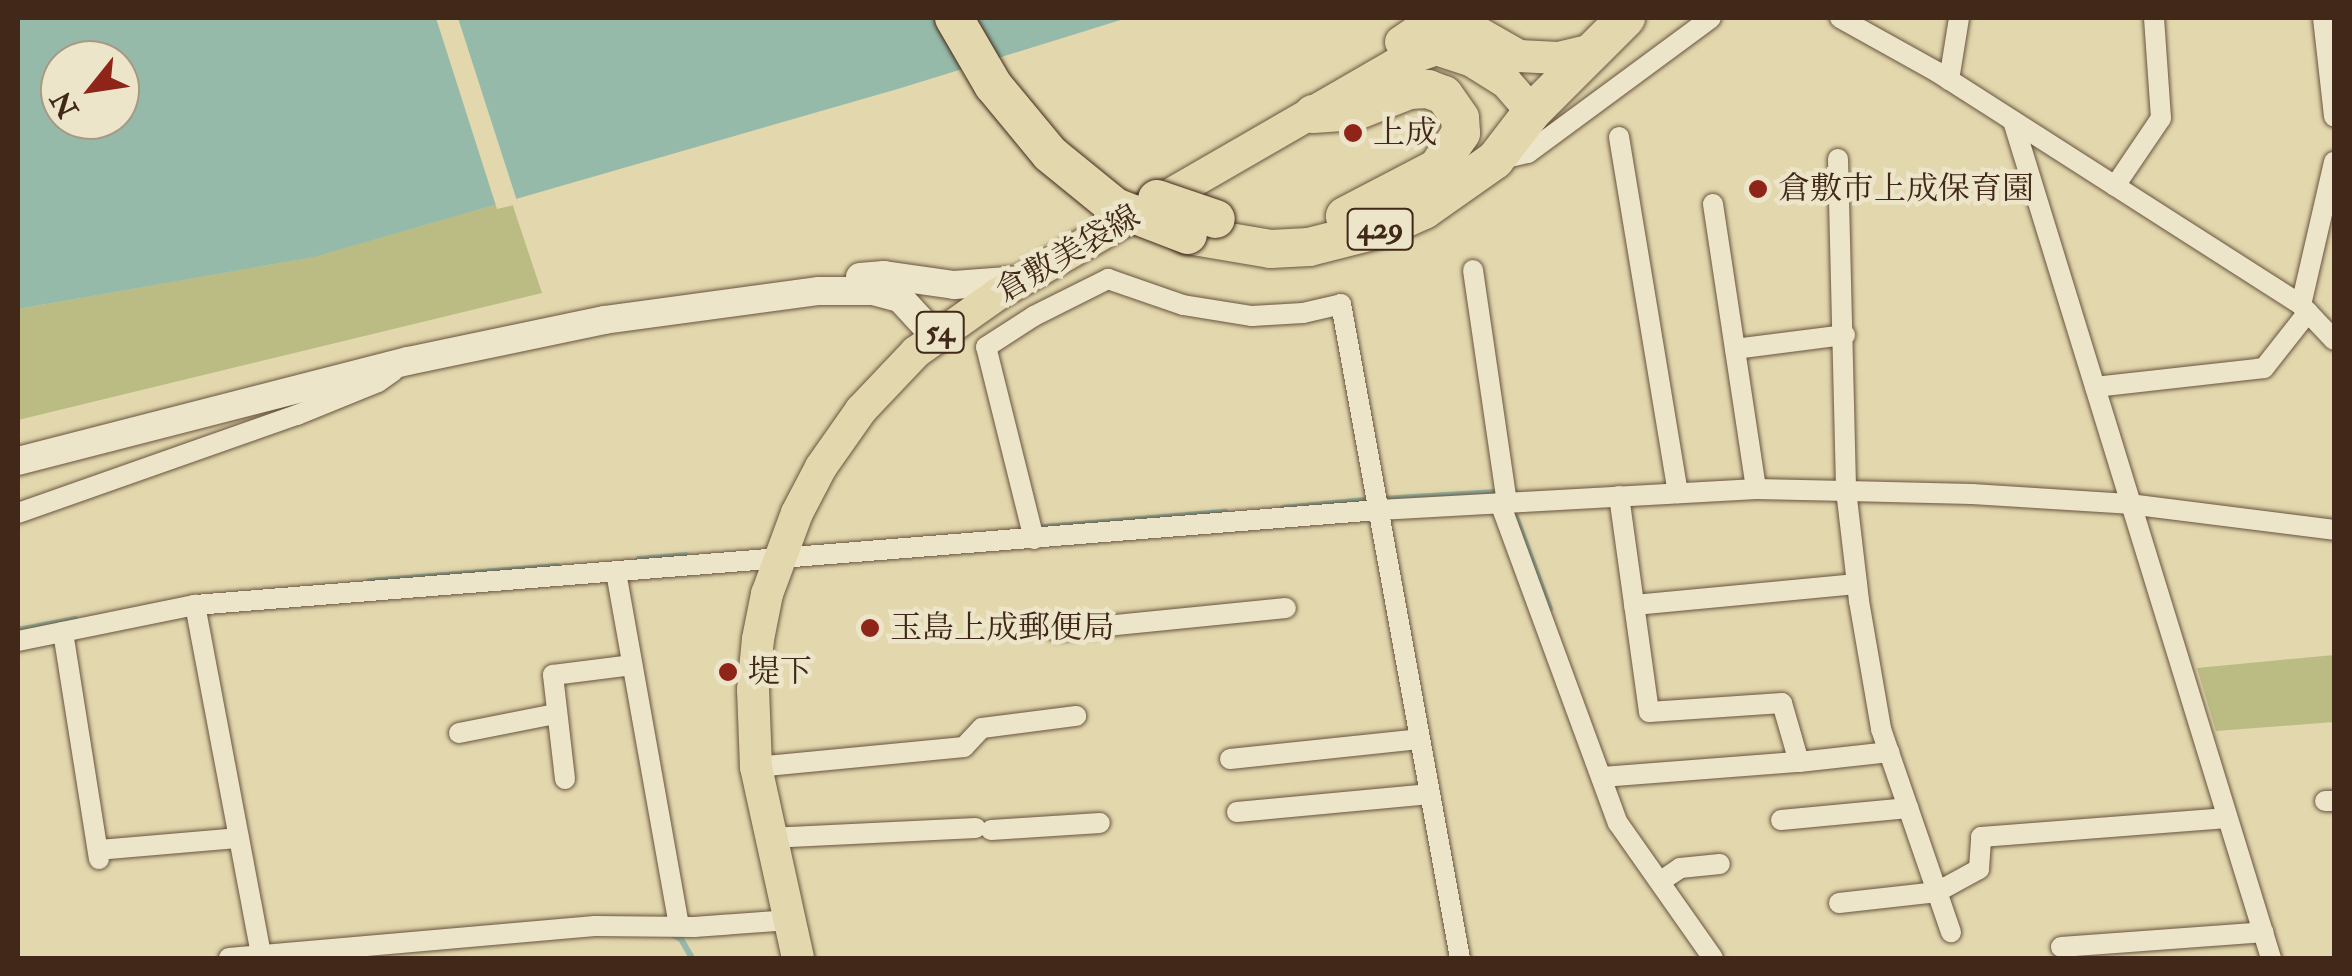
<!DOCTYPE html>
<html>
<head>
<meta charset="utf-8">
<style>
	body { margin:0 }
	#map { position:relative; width:2352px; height:976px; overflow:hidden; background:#e2d7ad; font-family:"IM FELL Double Pica","Noto Serif JP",serif }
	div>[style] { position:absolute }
	.green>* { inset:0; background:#bbbc84 }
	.water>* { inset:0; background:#95baa9 }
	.pier>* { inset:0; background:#e2d7ad }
	.stream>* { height:6px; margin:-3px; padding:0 3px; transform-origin:3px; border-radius:3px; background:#95baa9 }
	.roads { filter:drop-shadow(0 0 2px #69543e) drop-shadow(0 0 2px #69543e) }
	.street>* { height:20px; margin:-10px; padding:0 10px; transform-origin:10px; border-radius:10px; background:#ece5ca }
	.secondary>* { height:28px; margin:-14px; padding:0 14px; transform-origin:14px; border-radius:14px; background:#ece5ca }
	.primary>* { height:32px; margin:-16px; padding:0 16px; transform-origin:16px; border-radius:16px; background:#e2d7ad }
	.highway>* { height:38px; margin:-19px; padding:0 19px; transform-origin:19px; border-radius:19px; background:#e2d7ad }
	.bridges { filter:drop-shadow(0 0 2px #412819) drop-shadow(0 0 2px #412819) }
	.highway-bridge>* { height:38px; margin:-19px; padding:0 19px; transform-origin:19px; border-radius:19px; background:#e2d7ad }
	.dots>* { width:28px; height:28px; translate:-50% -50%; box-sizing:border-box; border:5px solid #ece5ca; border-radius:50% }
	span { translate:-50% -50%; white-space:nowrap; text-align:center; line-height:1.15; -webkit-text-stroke:9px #ece5ca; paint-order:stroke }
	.shield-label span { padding:2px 8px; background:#ece5ca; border:2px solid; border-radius:8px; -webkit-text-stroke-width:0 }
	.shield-label { font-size:30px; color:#412819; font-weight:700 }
	.poi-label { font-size:32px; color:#412819 }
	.left { translate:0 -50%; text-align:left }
	.street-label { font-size:32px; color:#412819 }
	.frame { position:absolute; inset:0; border:20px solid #412819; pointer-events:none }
	.north { position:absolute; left:40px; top:40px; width:100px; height:100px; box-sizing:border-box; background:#ece5ca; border:2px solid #a89983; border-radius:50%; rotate:240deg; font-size:28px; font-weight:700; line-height:40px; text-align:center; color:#412819 }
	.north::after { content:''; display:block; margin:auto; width:35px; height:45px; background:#8f2418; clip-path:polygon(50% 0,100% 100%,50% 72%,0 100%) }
</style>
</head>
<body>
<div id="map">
	<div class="green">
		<i style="clip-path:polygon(511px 200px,542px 293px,18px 420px,18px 309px,313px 257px)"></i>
		<i style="clip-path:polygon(2334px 655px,2334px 722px,2216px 731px,2197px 668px)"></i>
	</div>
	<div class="water">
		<i style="clip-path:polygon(evenodd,18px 18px,1127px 18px,901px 88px,314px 257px,18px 309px,18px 18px,60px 60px,120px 60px,120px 120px,60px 120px,60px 60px)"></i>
	</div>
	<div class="pier">
		<i style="clip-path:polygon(436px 18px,458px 18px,518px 204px,497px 209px)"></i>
	</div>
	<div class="stream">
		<i style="left:1382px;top:499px;width:113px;rotate:-3.5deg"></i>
		<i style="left:1283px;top:508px;width:82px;rotate:-5.6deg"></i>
		<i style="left:1516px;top:517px;width:98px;rotate:69.7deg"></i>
		<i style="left:1033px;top:528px;width:193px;rotate:-4.8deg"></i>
		<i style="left:639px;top:559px;width:47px;rotate:-4.9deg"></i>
		<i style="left:370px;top:581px;width:188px;rotate:-4.6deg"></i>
		<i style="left:18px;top:630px;width:58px;rotate:-10.9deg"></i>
		<i style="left:673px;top:935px;width:9px;rotate:27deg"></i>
		<i style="left:681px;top:939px;width:22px;rotate:60deg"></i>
	</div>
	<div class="roads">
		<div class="street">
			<i style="left:1840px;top:18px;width:111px;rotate:29.1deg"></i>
			<i style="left:1937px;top:72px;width:432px;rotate:32.6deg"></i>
			<i style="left:2301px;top:305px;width:48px;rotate:46.7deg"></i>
			<i style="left:2323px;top:18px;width:99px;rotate:83.6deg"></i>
			<i style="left:1949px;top:80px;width:63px;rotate:-80.8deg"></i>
			<i style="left:2013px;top:121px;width:876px;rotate:72.87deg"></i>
			<i style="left:1619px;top:137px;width:361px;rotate:80.6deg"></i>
			<i style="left:1838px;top:159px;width:331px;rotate:88.6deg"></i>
			<i style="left:1846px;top:490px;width:112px;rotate:83.3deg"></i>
			<i style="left:1859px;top:601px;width:130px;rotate:80.2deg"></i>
			<i style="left:1881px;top:729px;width:215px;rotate:71deg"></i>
			<i style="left:1497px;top:160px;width:32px;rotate:-13deg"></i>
			<i style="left:1528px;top:153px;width:227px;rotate:-36.4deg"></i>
			<i style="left:2115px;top:186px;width:82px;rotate:-55.9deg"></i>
			<i style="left:2161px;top:118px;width:100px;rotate:-94deg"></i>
			<i style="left:1713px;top:204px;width:288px;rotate:81.4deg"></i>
			<i style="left:1473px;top:270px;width:234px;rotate:81.7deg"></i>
			<i style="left:2301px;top:305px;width:147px;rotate:-77deg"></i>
			<i style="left:1735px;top:349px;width:111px;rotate:-7.3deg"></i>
			<i style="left:2095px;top:387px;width:170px;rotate:-6.4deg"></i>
			<i style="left:2264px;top:368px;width:71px;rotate:-51.8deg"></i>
			<i style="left:1500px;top:503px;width:341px;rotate:69.8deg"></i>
			<i style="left:1618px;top:823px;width:165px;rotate:54.9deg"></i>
			<i style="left:18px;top:513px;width:296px;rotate:-19.4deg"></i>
			<i style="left:297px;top:415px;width:87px;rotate:-22.2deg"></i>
			<i style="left:378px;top:382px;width:19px;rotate:-35deg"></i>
			<i style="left:1034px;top:539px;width:198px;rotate:-104deg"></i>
			<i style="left:986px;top:347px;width:57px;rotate:-32.9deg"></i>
			<i style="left:1034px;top:316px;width:83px;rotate:-26.6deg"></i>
			<i style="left:1108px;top:279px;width:79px;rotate:19.1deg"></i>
			<i style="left:1183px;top:305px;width:70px;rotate:9.1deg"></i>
			<i style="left:1252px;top:316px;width:51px;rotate:-3.4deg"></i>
			<i style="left:1303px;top:313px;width:39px;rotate:-13deg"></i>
			<i style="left:1341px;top:304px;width:665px;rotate:79.69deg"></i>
			<i style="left:616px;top:572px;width:358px;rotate:79.9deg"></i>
			<i style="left:195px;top:605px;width:359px;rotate:79.3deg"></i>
			<i style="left:1634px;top:605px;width:224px;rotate:-5.4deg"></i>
			<i style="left:1056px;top:631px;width:231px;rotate:-5.7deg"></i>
			<i style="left:63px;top:632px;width:230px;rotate:81deg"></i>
			<i style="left:18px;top:641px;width:181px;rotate:-11.5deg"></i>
			<i style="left:195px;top:605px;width:1188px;rotate:-4.59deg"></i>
			<i style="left:1379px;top:510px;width:378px;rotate:-3.2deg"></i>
			<i style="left:1756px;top:489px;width:216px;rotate:1.3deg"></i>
			<i style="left:1972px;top:494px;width:157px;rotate:3.6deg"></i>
			<i style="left:2129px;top:504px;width:207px;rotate:7.2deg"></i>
			<i style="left:459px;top:733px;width:98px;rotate:-11.2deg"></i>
			<i style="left:1230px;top:759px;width:190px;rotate:-6deg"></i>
			<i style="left:1799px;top:762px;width:91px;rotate:-6.3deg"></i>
			<i style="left:756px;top:767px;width:209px;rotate:-5.5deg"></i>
			<i style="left:964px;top:747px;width:26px;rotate:-47deg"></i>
			<i style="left:982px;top:728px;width:95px;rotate:-7.3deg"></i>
			<i style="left:1602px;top:777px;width:198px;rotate:-4.4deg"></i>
			<i style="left:1799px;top:762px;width:61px;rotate:-106.1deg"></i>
			<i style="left:1782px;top:703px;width:133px;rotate:176.1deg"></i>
			<i style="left:1649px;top:712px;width:218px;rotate:-97.9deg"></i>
			<i style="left:565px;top:779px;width:105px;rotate:-96.6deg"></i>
			<i style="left:553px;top:675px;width:80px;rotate:-7.2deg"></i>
			<i style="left:2325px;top:801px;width:9px"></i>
			<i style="left:1237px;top:812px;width:194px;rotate:-5.3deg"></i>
			<i style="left:1781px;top:820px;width:128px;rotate:-5.4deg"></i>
			<i style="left:991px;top:830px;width:109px;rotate:-3.7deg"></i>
			<i style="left:769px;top:838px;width:207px;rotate:-2.8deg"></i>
			<i style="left:98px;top:850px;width:141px;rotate:-4.9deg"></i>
			<i style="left:1661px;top:881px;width:23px;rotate:-34deg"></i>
			<i style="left:1680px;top:868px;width:40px;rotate:-5.7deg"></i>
			<i style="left:1839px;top:903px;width:99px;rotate:-6.4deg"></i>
			<i style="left:1937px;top:892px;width:48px;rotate:-28.7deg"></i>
			<i style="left:1979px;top:869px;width:32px;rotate:-86deg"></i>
			<i style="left:1981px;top:837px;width:247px;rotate:-4.4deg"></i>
			<i style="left:2061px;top:947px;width:203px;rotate:-4.2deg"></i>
			<i style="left:229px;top:958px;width:367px;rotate:-5deg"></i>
			<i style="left:595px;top:926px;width:99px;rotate:0.6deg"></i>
			<i style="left:694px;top:927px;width:96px;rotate:-4.2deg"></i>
		</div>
		<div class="secondary">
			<i style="left:860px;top:277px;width:24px;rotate:-5deg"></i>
			<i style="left:884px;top:275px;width:71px;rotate:8.1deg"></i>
			<i style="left:954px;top:285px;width:67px;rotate:-4.3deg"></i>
			<i style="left:18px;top:461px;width:403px;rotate:-14.4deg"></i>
			<i style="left:408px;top:361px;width:200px;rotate:-11.8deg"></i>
			<i style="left:604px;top:320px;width:217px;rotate:-7.7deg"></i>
			<i style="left:819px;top:291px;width:54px"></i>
			<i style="left:873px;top:291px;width:28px;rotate:15deg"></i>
			<i style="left:900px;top:298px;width:52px;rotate:47.4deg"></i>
		</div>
		<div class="primary">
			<i style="left:1401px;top:42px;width:18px;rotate:-34deg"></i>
			<i style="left:1416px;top:32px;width:52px;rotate:-5.5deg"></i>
			<i style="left:1468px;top:27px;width:59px;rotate:29.6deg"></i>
			<i style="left:1519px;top:56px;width:39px;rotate:3deg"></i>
			<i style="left:1558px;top:58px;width:36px;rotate:-13deg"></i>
			<i style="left:798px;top:958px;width:196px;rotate:-102.4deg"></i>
			<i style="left:756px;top:767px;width:77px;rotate:-92.2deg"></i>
			<i style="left:753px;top:690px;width:51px;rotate:-84.4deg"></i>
			<i style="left:758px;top:639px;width:46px;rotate:-78.7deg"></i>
			<i style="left:767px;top:594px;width:86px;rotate:-69.7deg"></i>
			<i style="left:797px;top:513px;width:52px;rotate:-62.4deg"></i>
			<i style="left:821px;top:467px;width:70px;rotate:-54.9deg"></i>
			<i style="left:861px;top:410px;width:80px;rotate:-46.5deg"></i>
			<i style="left:916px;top:352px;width:100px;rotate:-35.3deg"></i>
			<i style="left:998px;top:294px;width:462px;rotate:-30deg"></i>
			<i style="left:1398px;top:63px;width:40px;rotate:-20.2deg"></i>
			<i style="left:1436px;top:49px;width:38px;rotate:18deg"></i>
			<i style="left:1472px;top:61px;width:40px;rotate:32deg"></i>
			<i style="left:1506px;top:82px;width:40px;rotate:49deg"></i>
		</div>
		<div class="highway">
			<i style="left:1313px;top:114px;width:43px;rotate:-4deg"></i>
			<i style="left:1356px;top:111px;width:57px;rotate:-21.6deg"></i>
			<i style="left:1409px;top:90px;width:19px;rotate:-3deg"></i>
			<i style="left:1428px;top:89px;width:17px;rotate:21deg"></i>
			<i style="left:1444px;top:95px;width:28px;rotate:55deg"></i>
			<i style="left:1460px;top:118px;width:15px;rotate:86deg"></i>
			<i style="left:1461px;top:133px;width:42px;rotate:124.4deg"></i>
			<i style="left:1437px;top:168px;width:104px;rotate:152.4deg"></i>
			<i style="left:1188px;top:235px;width:84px;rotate:9.6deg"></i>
			<i style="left:1271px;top:249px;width:38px;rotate:-3deg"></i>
			<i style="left:1309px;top:247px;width:77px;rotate:-14.2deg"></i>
			<i style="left:1384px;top:228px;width:44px;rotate:-24.2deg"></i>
			<i style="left:1424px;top:210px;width:87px;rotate:-35.2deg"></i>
			<i style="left:1495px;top:160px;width:61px;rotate:-52.4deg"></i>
			<i style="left:1532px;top:112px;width:133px;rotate:-45deg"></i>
		</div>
	</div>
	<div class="bridges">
		<div class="highway-bridge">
			<i style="left:954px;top:18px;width:78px;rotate:59.8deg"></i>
			<i style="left:993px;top:85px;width:89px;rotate:50.4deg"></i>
			<i style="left:1050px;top:154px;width:84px;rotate:39.2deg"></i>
			<i style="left:1115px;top:207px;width:78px;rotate:21deg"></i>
			<i style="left:1157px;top:199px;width:62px;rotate:18.7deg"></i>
		</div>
	</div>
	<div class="dots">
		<i style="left:1353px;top:133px;background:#8f2418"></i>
		<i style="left:1758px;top:189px;background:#8f2418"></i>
		<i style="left:870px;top:628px;background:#8f2418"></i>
		<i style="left:728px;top:672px;background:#8f2418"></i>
	</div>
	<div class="shield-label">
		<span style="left:1380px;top:229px">429</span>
		<span style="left:940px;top:332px">54</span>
	</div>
	<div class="poi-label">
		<span class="left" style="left:1373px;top:133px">上成</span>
		<span class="left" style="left:1778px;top:189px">倉敷市上成保育園</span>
		<span class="left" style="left:890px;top:628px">玉島上成郵便局</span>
		<span class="left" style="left:748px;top:672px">堤下</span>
	</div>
	<div class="street-label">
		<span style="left:1068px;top:254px;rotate:-30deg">倉敷美袋線</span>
	</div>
	<div class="frame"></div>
	<div class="north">N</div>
</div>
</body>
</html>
